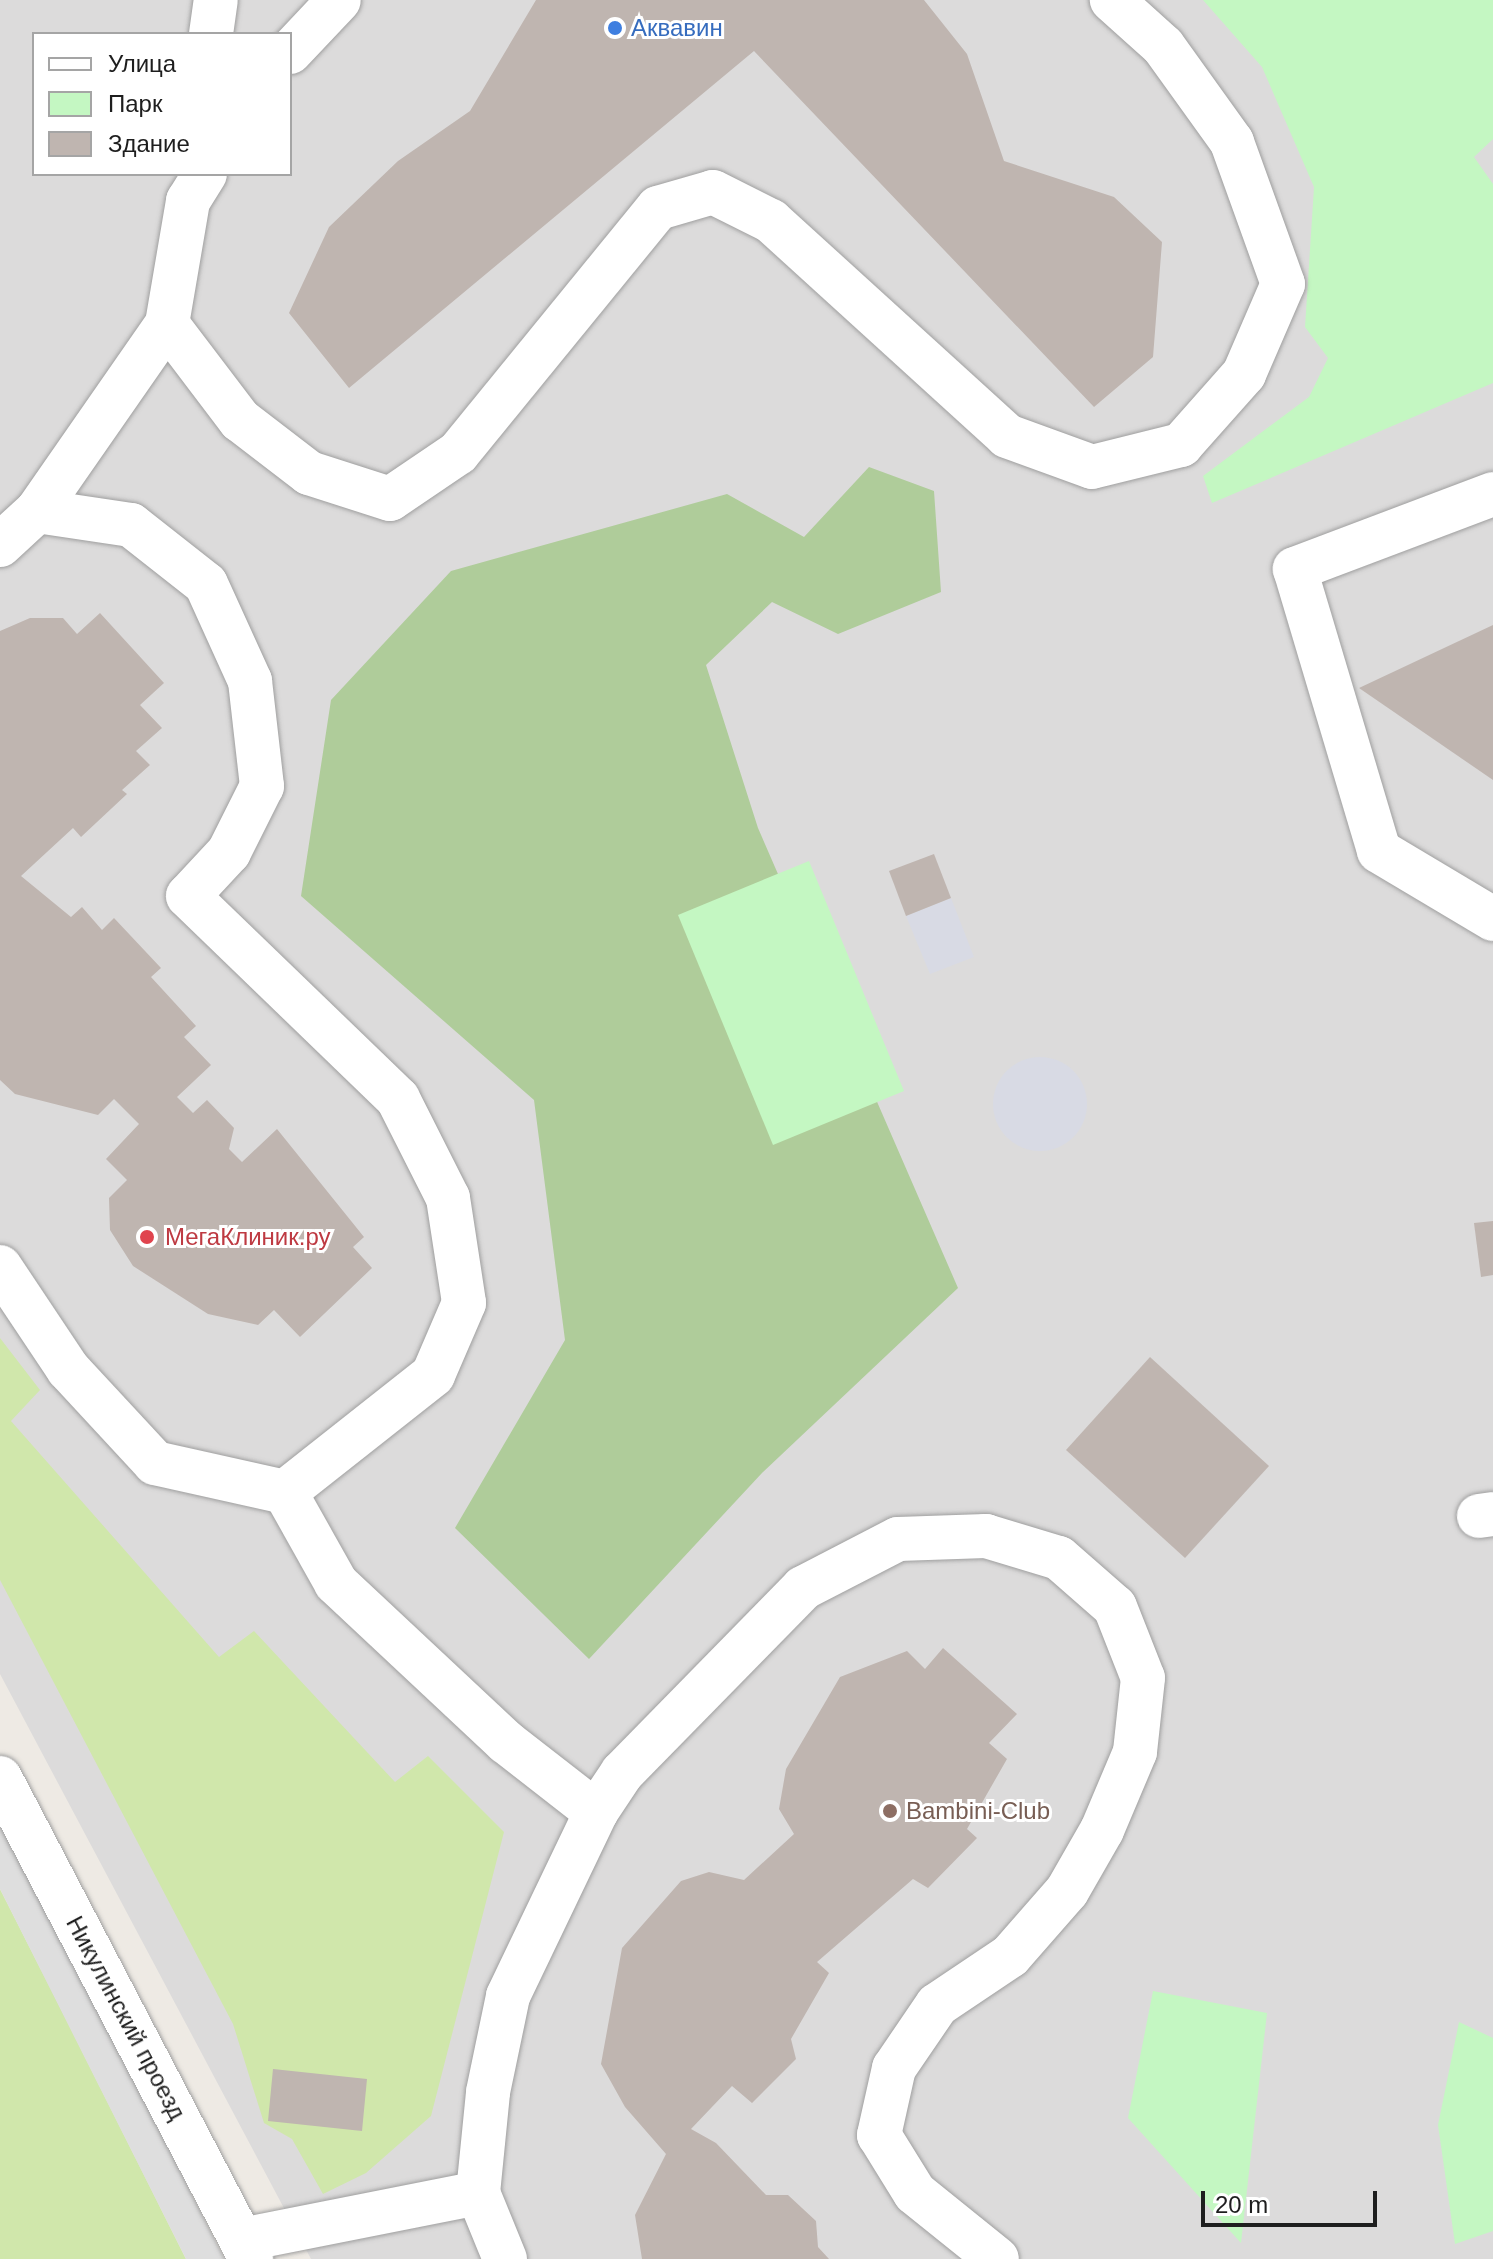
<!DOCTYPE html>
<html>
<head>
<meta charset="utf-8">
<style>
	body { margin:0 }
	#map { position:relative; width:1493px; height:2259px; overflow:hidden; background:#eeeae4; font-family:Arial,sans-serif }
	div>[style] { position:absolute }
	.residential>* { inset:0; background:#dcdbdb }
	.grass>* { inset:0; background:#d0e7ab }
	.forest>* { inset:0; background:#afcc9a }
	.park>* { inset:0; background:#c4f7c2 }
	.parking>* { inset:0; background:#dedede }
	.plaza>* { inset:0; background:#d8dae4 }
	.round { border-radius:50% }
	.building>* { inset:0; background:#bfb5b0 }
	.roads { filter:drop-shadow(0 0 2px #9f9f9f) drop-shadow(0 0 2px #9f9f9f) }
	.minor>* { height:44px; margin:-22px; padding:0 22px; transform-origin:22px; border-radius:22px; background:#fff }
	.dots>* { width:22px; height:22px; translate:-50% -50%; box-sizing:border-box; border:4px solid #fff; border-radius:50% }
	span { translate:-50% -50%; white-space:nowrap; text-align:center; line-height:1.15; -webkit-text-stroke:6px #fff; paint-order:stroke }
	.shop-label { font-size:24px; color:#366cbe }
	.left { translate:0 -50%; text-align:left }
	.health-label { font-size:24px; color:#be3a42 }
	.education-label { font-size:24px; color:#785e54 }
	.street-label { font-size:24px; color:#1e1e1e }
	.legend { position:absolute; left:32px; top:32px; width:260px; height:144px; box-sizing:border-box; background:#fff; border:2px solid #a5a5a5; margin:0; padding:10px 14px; list-style:none; font-size:24px; color:#1e1e1e }
	.legend li { display:flex; align-items:center; gap:16px; height:40px }
	.legend b { width:40px; border:2px solid #a5a5a5 }
	.scale { position:absolute; left:1201px; top:2191px; width:176px; height:36px; box-sizing:border-box; border:4px solid #1e1e1e; border-top:0; padding-left:10px; font-size:24px; line-height:28px; white-space:nowrap; color:#1e1e1e; -webkit-text-stroke:6px #fff; paint-order:stroke }
</style>
</head>
<body>
<div id="map">
	<div class="residential">
		<i style="clip-path:polygon(evenodd,0 0,1493px 0,1493px 2259px,311px 2259px,0 1674px,0 0,34px 34px,290px 34px,290px 174px,34px 174px,34px 34px)"></i>
	</div>
	<div class="grass">
		<i style="clip-path:polygon(0 1338px,40px 1390px,11px 1421px,219px 1657px,254px 1631px,395px 1782px,428px 1756px,504px 1832px,431px 2116px,366px 2173px,323px 2194px,292px 2139px,264px 2123px,233px 2024px,0 1580px)"></i>
		<i style="clip-path:polygon(0 1889px,68px 2023px,186px 2259px,0 2259px)"></i>
	</div>
	<div class="forest">
		<i style="clip-path:polygon(869px 467px,934px 491px,941px 592px,838px 634px,772px 602px,706px 665px,758px 828px,958px 1288px,762px 1473px,589px 1659px,455px 1528px,565px 1340px,534px 1100px,301px 896px,331px 700px,451px 571px,727px 494px,804px 537px)"></i>
	</div>
	<div class="park">
		<i style="clip-path:polygon(1203px 0,1493px 0,1493px 139px,1474px 157px,1493px 184px,1493px 383px,1212px 503px,1203px 476px,1309px 397px,1328px 358px,1305px 327px,1314px 187px,1262px 67px)"></i>
		<i style="clip-path:polygon(809px 861px,904px 1091px,773px 1145px,678px 915px)"></i>
		<i style="clip-path:polygon(1153px 1991px,1267px 2013px,1241px 2243px,1128px 2118px)"></i>
		<i style="clip-path:polygon(1459px 2022px,1493px 2038px,1493px 2231px,1455px 2244px,1438px 2125px)"></i>
	</div>
	<div class="parking">
		<i style="clip-path:polygon(0 1812px,224px 2259px,186px 2259px,0 1889px)"></i>
	</div>
	<div class="plaza">
		<i style="clip-path:polygon(951px 898px,974px 957px,930px 974px,906px 916px)"></i>
		<i class="round" style="left:993px;top:1057px;width:94px;height:94px"></i>
	</div>
	<div class="building">
		<i style="clip-path:polygon(536px 0,924px 0,967px 54px,1004px 161px,1114px 197px,1162px 242px,1153px 357px,1094px 407px,754px 51px,349px 388px,289px 313px,329px 227px,398px 161px,470px 111px)"></i>
		<i style="clip-path:polygon(100px 613px,164px 683px,140px 705px,162px 728px,136px 751px,150px 765px,122px 790px,127px 794px,81px 837px,73px 828px,21px 876px,71px 917px,82px 907px,102px 930px,114px 918px,161px 968px,151px 977px,196px 1026px,184px 1037px,211px 1065px,177px 1097px,193px 1113px,207px 1100px,234px 1128px,229px 1149px,242px 1162px,277px 1129px,364px 1237px,353px 1247px,372px 1268px,300px 1337px,274px 1310px,258px 1325px,208px 1314px,133px 1266px,110px 1230px,109px 1198px,127px 1180px,106px 1159px,139px 1124px,114px 1099px,98px 1115px,15px 1094px,0 1080px,0 631px,30px 618px,63px 618px,77px 634px)"></i>
		<i style="clip-path:polygon(1493px 625px,1493px 780px,1359px 688px)"></i>
		<i style="clip-path:polygon(934px 854px,951px 898px,906px 916px,889px 871px)"></i>
		<i style="clip-path:polygon(1493px 1221px,1493px 1275px,1481px 1277px,1474px 1223px)"></i>
		<i style="clip-path:polygon(1150px 1357px,1269px 1466px,1185px 1558px,1066px 1450px)"></i>
		<i style="clip-path:polygon(943px 1648px,1017px 1714px,989px 1743px,1007px 1759px,967px 1829px,977px 1838px,928px 1888px,913px 1879px,817px 1962px,829px 1973px,791px 2039px,796px 2059px,752px 2103px,732px 2086px,691px 2129px,716px 2143px,766px 2195px,788px 2195px,816px 2221px,818px 2247px,829px 2259px,642px 2259px,635px 2215px,666px 2154px,625px 2107px,601px 2064px,622px 1948px,681px 1881px,709px 1872px,744px 1880px,794px 1834px,779px 1809px,786px 1769px,840px 1677px,907px 1651px,925px 1669px)"></i>
		<i style="clip-path:polygon(273px 2069px,367px 2079px,362px 2131px,268px 2121px)"></i>
	</div>
	<div class="roads">
		<div class="minor">
			<i style="left:211px;top:34px;width:34px;rotate:-82deg"></i>
			<i style="left:290px;top:52px;width:71px;rotate:-46.7deg"></i>
			<i style="left:167px;top:324px;width:121px;rotate:52.8deg"></i>
			<i style="left:240px;top:420px;width:87px;rotate:37.5deg"></i>
			<i style="left:309px;top:473px;width:85px;rotate:17.8deg"></i>
			<i style="left:390px;top:499px;width:82px;rotate:-34.1deg"></i>
			<i style="left:458px;top:453px;width:316px;rotate:-50.8deg"></i>
			<i style="left:658px;top:208px;width:57px;rotate:-16.2deg"></i>
			<i style="left:713px;top:192px;width:65px;rotate:26.6deg"></i>
			<i style="left:771px;top:221px;width:319px;rotate:42.3deg"></i>
			<i style="left:1007px;top:436px;width:90px;rotate:20deg"></i>
			<i style="left:1092px;top:467px;width:92px;rotate:-13.9deg"></i>
			<i style="left:1181px;top:445px;width:95px;rotate:-48.4deg"></i>
			<i style="left:1244px;top:374px;width:98px;rotate:-66.6deg"></i>
			<i style="left:1283px;top:284px;width:151px;rotate:-109.8deg"></i>
			<i style="left:1232px;top:142px;width:118px;rotate:-125.7deg"></i>
			<i style="left:1163px;top:46px;width:69px;rotate:-138deg"></i>
			<i style="left:1493px;top:494px;width:212px;rotate:159.3deg"></i>
			<i style="left:1295px;top:569px;width:294px;rotate:73.4deg"></i>
			<i style="left:1379px;top:851px;width:133px;rotate:30.8deg"></i>
			<i style="left:37px;top:511px;width:95px;rotate:8.5deg"></i>
			<i style="left:131px;top:525px;width:95px;rotate:38.2deg"></i>
			<i style="left:206px;top:584px;width:107px;rotate:65.6deg"></i>
			<i style="left:250px;top:681px;width:106px;rotate:83.5deg"></i>
			<i style="left:262px;top:786px;width:74px;rotate:116.6deg"></i>
			<i style="left:229px;top:852px;width:60px;rotate:133deg"></i>
			<i style="left:188px;top:896px;width:292px;rotate:44deg"></i>
			<i style="left:398px;top:1099px;width:111px;rotate:63.2deg"></i>
			<i style="left:448px;top:1198px;width:106px;rotate:81.3deg"></i>
			<i style="left:464px;top:1303px;width:78px;rotate:113.3deg"></i>
			<i style="left:433px;top:1375px;width:189px;rotate:141.7deg"></i>
			<i style="left:0;top:545px;width:50px;rotate:-42.6deg"></i>
			<i style="left:37px;top:511px;width:228px;rotate:-55.2deg"></i>
			<i style="left:167px;top:324px;width:125px;rotate:-80.3deg"></i>
			<i style="left:188px;top:201px;width:32px;rotate:-58deg"></i>
			<i style="left:0;top:1267px;width:123px;rotate:56.3deg"></i>
			<i style="left:68px;top:1369px;width:128px;rotate:47.2deg"></i>
			<i style="left:155px;top:1463px;width:133px;rotate:12.6deg"></i>
			<i style="left:285px;top:1492px;width:104px;rotate:60.7deg"></i>
			<i style="left:336px;top:1583px;width:233px;rotate:43.1deg"></i>
			<i style="left:506px;top:1742px;width:114px;rotate:37.9deg"></i>
			<i style="left:1479px;top:1516px;width:14px;rotate:-8deg"></i>
			<i style="left:0;top:1778px;width:543px;rotate:62.44deg"></i>
			<i style="left:241px;top:2240px;width:242px;rotate:-11.2deg"></i>
			<i style="left:505px;top:2259px;width:71px;rotate:-112.2deg"></i>
			<i style="left:478px;top:2193px;width:101px;rotate:-84.3deg"></i>
			<i style="left:488px;top:2092px;width:98px;rotate:-78.2deg"></i>
			<i style="left:508px;top:1996px;width:204px;rotate:-64.4deg"></i>
			<i style="left:596px;top:1812px;width:47px;rotate:-56.3deg"></i>
			<i style="left:622px;top:1773px;width:259px;rotate:-45.6deg"></i>
			<i style="left:803px;top:1588px;width:107px;rotate:-27.3deg"></i>
			<i style="left:898px;top:1539px;width:88px;rotate:-2deg"></i>
			<i style="left:986px;top:1536px;width:76px;rotate:16.8deg"></i>
			<i style="left:1059px;top:1558px;width:74px;rotate:41.2deg"></i>
			<i style="left:1115px;top:1607px;width:76px;rotate:68.5deg"></i>
			<i style="left:1143px;top:1678px;width:74px;rotate:96.2deg"></i>
			<i style="left:1135px;top:1752px;width:85px;rotate:112.9deg"></i>
			<i style="left:1102px;top:1830px;width:70px;rotate:119.8deg"></i>
			<i style="left:1067px;top:1891px;width:86px;rotate:131.2deg"></i>
			<i style="left:1010px;top:1956px;width:88px;rotate:146.1deg"></i>
			<i style="left:937px;top:2005px;width:76px;rotate:124.3deg"></i>
			<i style="left:894px;top:2068px;width:69px;rotate:102.6deg"></i>
			<i style="left:879px;top:2135px;width:68px;rotate:58.2deg"></i>
			<i style="left:915px;top:2193px;width:105px;rotate:38.8deg"></i>
		</div>
	</div>
	<div class="dots">
		<i style="left:615px;top:28px;background:#3f7fe0"></i>
		<i style="left:147px;top:1237px;background:#e0444e"></i>
		<i style="left:890px;top:1811px;background:#8d6e63"></i>
	</div>
	<div class="shop-label">
		<span class="left" style="left:631px;top:28px">Аквавин</span>
	</div>
	<div class="health-label">
		<span class="left" style="left:165px;top:1237px">МегаКлиник.ру</span>
	</div>
	<div class="education-label">
		<span class="left" style="left:906px;top:1811px">Bambini-Club</span>
	</div>
	<div class="street-label">
		<span style="left:126px;top:2018px;rotate:62deg">Никулинский проезд</span>
	</div>
	<ul class="legend">
	<li><b style="height:10px;background:#fff"></b>Улица</li>
	<li><b style="height:22px;background:#c4f7c2"></b>Парк</li>
	<li><b style="height:22px;background:#bfb5b0"></b>Здание</li>
	</ul>
	<div class="scale">20 m</div>
</div>
</body>
</html>
